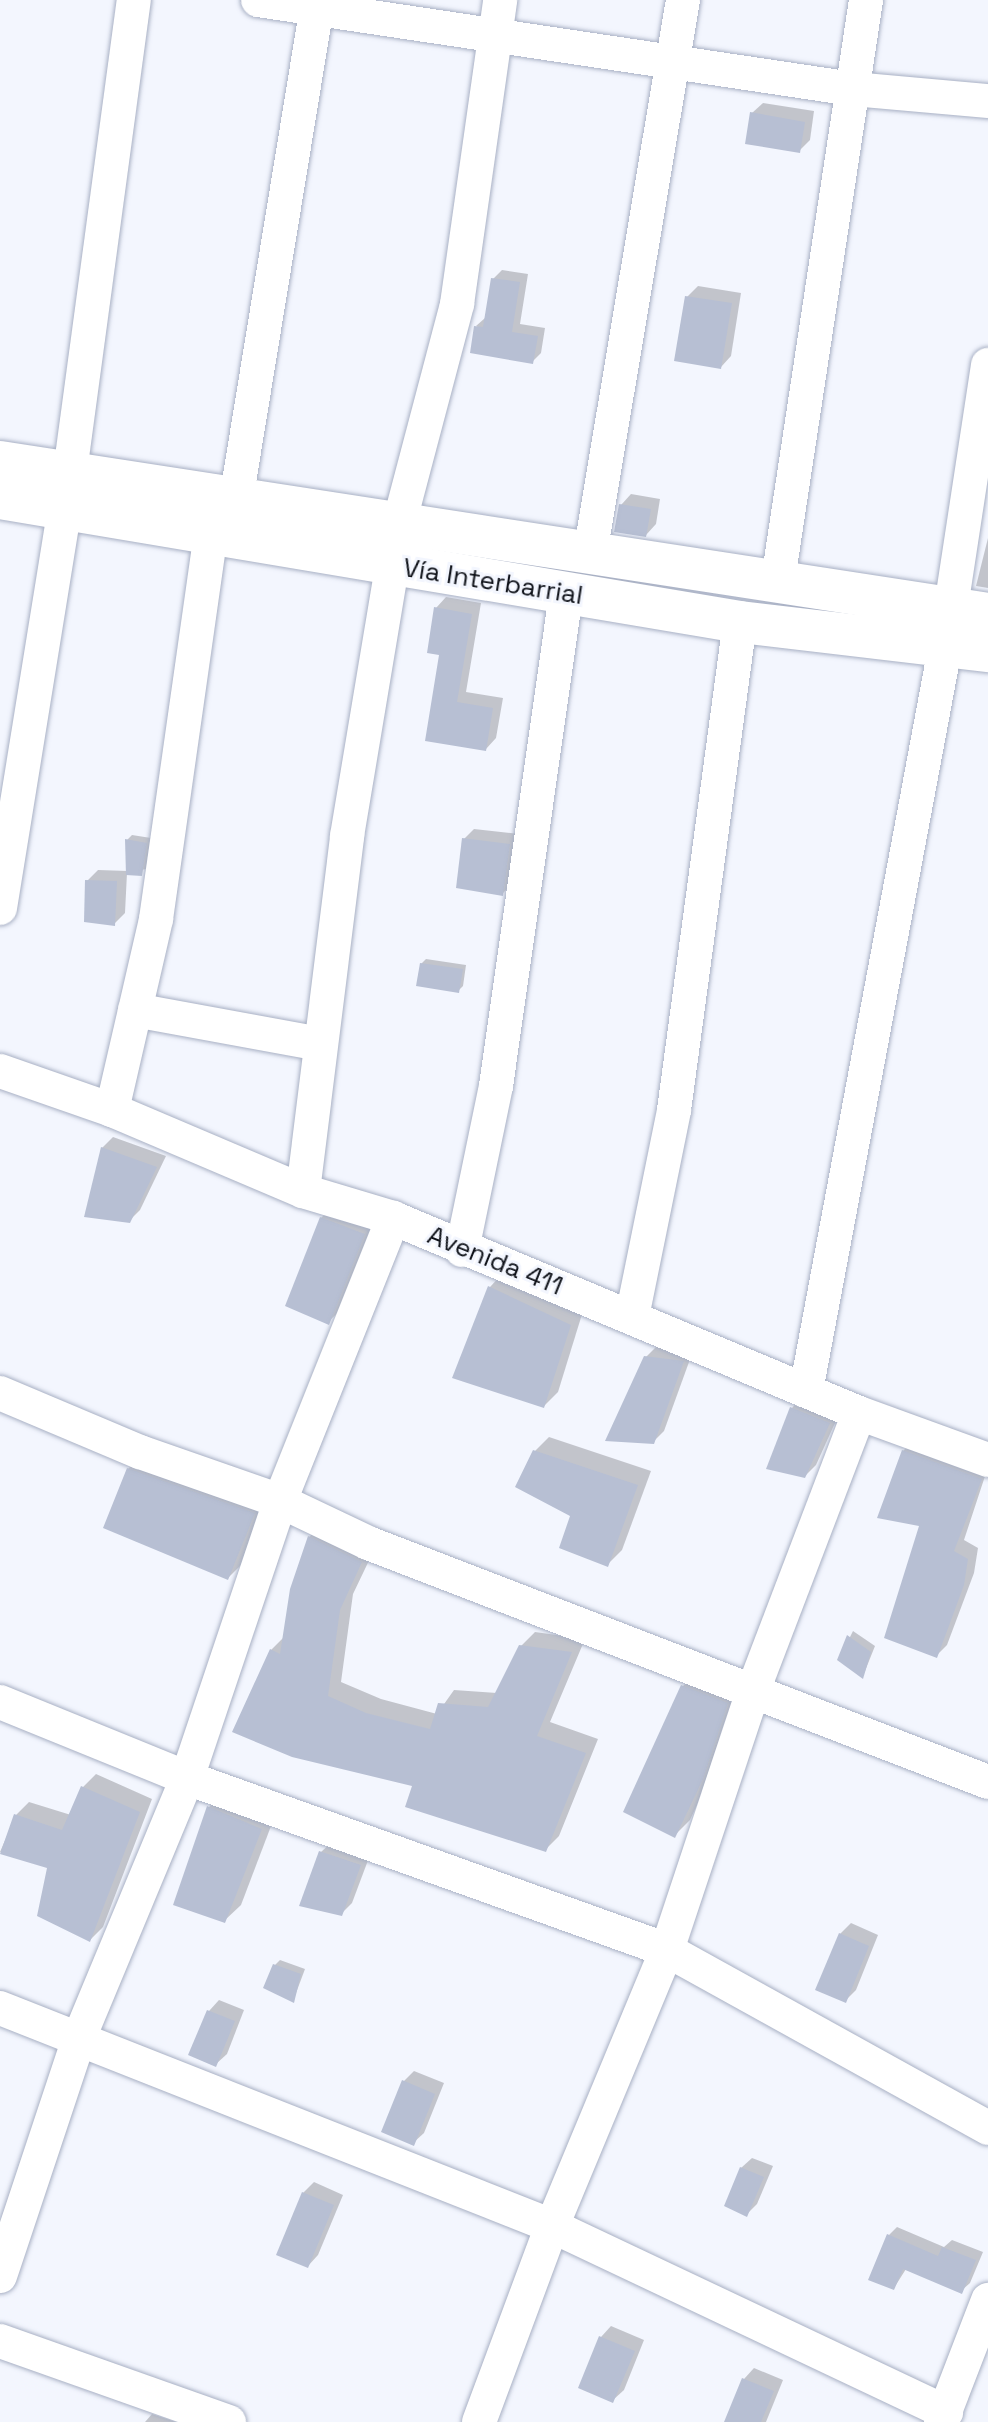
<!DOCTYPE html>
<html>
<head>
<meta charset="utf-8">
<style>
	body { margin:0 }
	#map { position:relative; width:988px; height:2422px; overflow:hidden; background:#f3f6fe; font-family:"Space Grotesk",sans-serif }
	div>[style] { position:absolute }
	.shadow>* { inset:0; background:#0003 }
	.building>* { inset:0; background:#b7bfd3 }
	.roads { filter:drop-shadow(0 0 2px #a8b0c4) drop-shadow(0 0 2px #a8b0c4) }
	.minor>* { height:34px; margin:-17px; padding:0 17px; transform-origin:17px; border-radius:17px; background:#fff }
	.major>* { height:42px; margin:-21px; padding:0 21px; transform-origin:21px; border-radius:21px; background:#fff }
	span { translate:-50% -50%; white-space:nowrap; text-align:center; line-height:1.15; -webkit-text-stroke:6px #f3f6fe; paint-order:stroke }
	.street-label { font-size:26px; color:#0e1118 }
</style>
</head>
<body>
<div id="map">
	<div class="shadow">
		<i style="clip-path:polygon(763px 103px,814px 111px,810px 140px,799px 151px,752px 113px)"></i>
		<i style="clip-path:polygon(502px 270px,528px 274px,520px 324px,545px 328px,541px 353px,533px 361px,476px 326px,485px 318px,493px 279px)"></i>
		<i style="clip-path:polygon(698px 286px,741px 293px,731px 356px,721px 367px,687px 297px)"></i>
		<i style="clip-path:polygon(631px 494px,660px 499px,656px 524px,646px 535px,621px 505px)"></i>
		<i style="clip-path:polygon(988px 538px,988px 588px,976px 586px)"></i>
		<i style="clip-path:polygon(446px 597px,481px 603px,466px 692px,503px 698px,496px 738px,486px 749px,427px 739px,441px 653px,436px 608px)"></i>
		<i style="clip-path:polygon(474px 829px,520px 834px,513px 883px,502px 894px,464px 839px)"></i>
		<i style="clip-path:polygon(132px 835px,151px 838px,146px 869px,127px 873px,125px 913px,114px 924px,87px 881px,98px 870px,128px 871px,127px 840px)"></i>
		<i style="clip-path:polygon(426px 959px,466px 965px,463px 986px,458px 991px,421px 964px)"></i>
		<i style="clip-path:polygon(113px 1137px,166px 1156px,140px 1210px,129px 1221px,102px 1148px)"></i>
		<i style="clip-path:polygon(337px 1202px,380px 1218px,345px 1306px,328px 1322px,321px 1218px)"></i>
		<i style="clip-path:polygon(503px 1273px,583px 1311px,558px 1392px,544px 1406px,454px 1377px,490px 1287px)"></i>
		<i style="clip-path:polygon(657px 1346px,693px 1351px,664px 1431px,653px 1442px,646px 1357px)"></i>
		<i style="clip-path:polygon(802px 1397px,840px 1412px,816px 1465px,805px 1476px,792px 1408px)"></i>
		<i style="clip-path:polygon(549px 1437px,651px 1471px,622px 1550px,608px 1564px,535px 1451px)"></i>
		<i style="clip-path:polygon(914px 1440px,988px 1467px,964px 1540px,978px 1548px,974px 1573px,947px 1645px,936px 1656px,921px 1524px,903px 1451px)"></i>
		<i style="clip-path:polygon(144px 1453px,269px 1497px,244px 1562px,228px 1578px,128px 1469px)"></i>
		<i style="clip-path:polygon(323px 1524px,375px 1548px,353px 1594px,341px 1682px,381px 1699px,437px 1714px,454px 1690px,497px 1693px,521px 1646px,535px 1632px,585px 1639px,550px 1722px,598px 1739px,559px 1836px,545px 1850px,414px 1784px,271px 1650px,284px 1637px,309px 1537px)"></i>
		<i style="clip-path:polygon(853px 1631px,875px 1646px,863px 1676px,839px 1659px)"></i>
		<i style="clip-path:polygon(699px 1670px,743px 1687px,718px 1760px,690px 1820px,674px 1836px,683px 1686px)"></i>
		<i style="clip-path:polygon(96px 1774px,152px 1799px,103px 1927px,90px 1940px,49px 1866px,0 1852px,16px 1815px,29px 1802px,71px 1815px,82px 1788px)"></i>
		<i style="clip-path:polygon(225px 1791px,276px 1813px,241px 1905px,224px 1921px,209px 1807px)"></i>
		<i style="clip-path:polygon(332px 1842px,370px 1855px,352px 1903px,341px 1914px,321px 1852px)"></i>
		<i style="clip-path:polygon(851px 1923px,878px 1935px,856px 1990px,845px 2001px,840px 1934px)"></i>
		<i style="clip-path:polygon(280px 1960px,305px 1969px,293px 2001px,275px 1965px)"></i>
		<i style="clip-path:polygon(219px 2000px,244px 2010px,227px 2054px,216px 2064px,209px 2011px)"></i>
		<i style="clip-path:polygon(414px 2071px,444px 2083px,424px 2133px,413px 2143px,404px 2081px)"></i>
		<i style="clip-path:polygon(752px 2158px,773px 2166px,757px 2204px,747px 2214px,741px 2168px)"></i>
		<i style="clip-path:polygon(314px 2182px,343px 2195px,318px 2255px,308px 2266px,303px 2193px)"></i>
		<i style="clip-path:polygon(897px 2227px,944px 2247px,952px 2240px,983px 2252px,970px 2283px,961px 2291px,906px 2269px,894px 2288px,889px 2235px)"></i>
		<i style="clip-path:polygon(611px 2326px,644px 2340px,624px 2390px,613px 2400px,601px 2337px)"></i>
		<i style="clip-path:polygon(754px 2368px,783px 2380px,766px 2422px,726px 2422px,744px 2379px)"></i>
		<i style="clip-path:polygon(152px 2414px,176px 2422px,145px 2422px)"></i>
	</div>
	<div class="building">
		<i style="clip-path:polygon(750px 112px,805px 122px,800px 153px,745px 144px)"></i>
		<i style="clip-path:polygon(491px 278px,520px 282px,512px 332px,538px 336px,533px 364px,470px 353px,474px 326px,483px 327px)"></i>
		<i style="clip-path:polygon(685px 296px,732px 303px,721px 369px,674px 361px)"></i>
		<i style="clip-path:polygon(619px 504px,651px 509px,646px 537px,614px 532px)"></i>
		<i style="clip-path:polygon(434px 607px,472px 614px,457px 702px,493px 708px,486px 751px,425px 741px,439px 655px,427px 653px)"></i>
		<i style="clip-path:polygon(462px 838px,510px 844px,503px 896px,456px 888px)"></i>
		<i style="clip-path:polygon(125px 839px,147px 843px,142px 876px,126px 875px)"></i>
		<i style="clip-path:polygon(85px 880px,117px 881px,115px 926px,84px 922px)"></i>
		<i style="clip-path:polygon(420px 963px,463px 969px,459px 993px,416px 986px)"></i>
		<i style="clip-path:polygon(101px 1147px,157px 1167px,130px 1223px,84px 1217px)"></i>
		<i style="clip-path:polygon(320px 1217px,365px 1234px,329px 1325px,285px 1306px)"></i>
		<i style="clip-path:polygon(488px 1286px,571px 1325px,544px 1408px,452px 1378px)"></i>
		<i style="clip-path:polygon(644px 1356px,684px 1361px,654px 1444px,605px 1441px)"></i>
		<i style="clip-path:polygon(790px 1407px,830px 1423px,805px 1478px,766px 1469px)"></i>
		<i style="clip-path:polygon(533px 1450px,638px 1485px,608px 1567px,559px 1548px,570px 1516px,515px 1487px)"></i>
		<i style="clip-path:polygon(902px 1450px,982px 1479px,954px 1551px,968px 1559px,964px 1585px,937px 1658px,884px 1638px,919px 1526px,877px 1518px)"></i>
		<i style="clip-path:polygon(127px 1468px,255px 1513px,228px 1580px,103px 1528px)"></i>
		<i style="clip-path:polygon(308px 1536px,362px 1562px,340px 1610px,328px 1696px,366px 1713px,430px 1729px,438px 1703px,488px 1707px,519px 1645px,572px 1652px,537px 1736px,586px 1753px,546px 1852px,405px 1807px,412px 1786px,292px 1757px,232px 1732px,270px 1649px,280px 1654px,290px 1589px)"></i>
		<i style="clip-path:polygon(847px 1635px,871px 1652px,863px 1679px,837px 1660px)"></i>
		<i style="clip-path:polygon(681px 1685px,728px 1703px,703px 1779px,675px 1838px,623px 1812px)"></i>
		<i style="clip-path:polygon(81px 1786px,140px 1812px,90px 1942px,37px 1916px,47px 1868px,0 1854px,14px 1814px,62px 1830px)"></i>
		<i style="clip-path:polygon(207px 1806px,262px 1829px,225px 1923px,173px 1905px)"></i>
		<i style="clip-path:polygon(319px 1851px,361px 1865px,342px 1916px,299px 1906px)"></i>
		<i style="clip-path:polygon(839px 1933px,869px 1946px,846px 2003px,815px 1990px)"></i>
		<i style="clip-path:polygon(273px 1964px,301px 1974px,294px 2003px,263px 1988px)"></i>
		<i style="clip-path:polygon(207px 2010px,235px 2021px,216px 2067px,188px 2055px)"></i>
		<i style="clip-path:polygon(402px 2080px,435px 2094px,414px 2146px,381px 2132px)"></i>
		<i style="clip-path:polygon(740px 2167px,764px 2177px,747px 2217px,724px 2206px)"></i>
		<i style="clip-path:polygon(302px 2192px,334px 2205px,308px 2268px,276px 2255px)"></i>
		<i style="clip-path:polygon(887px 2234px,938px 2256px,942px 2247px,976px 2260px,962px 2294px,903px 2269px,894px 2290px,868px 2280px)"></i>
		<i style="clip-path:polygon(599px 2336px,635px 2351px,613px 2403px,578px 2388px)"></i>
		<i style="clip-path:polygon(742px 2378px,774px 2391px,761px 2422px,724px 2422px)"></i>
	</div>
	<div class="roads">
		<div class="minor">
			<i style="left:258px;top:0;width:602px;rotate:8.51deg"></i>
			<i style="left:853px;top:89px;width:136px;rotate:5.1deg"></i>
			<i style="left:70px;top:472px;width:476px;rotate:-82.3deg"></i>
			<i style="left:236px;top:500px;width:507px;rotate:-80.69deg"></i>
			<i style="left:590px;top:554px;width:562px;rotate:-80.47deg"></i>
			<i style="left:778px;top:580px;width:587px;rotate:-81.37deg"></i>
			<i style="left:951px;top:607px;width:245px;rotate:-81.3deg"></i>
			<i style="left:0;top:908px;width:406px;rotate:-80.8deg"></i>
			<i style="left:135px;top:1010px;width:188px;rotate:10.4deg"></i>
			<i style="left:0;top:1071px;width:119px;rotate:19.2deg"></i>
			<i style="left:112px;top:1110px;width:207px;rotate:23deg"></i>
			<i style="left:303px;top:1191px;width:94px;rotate:16.7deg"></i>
			<i style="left:393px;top:1218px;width:505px;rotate:22.71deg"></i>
			<i style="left:859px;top:1413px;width:137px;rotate:20deg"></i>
			<i style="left:112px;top:1110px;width:196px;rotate:-77deg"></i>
			<i style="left:156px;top:919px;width:389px;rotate:-81.9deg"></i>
			<i style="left:303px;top:1191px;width:358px;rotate:-82.9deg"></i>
			<i style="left:347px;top:836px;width:316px;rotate:-80.5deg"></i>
			<i style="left:399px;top:524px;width:228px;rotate:-75.2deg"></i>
			<i style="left:457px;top:304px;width:307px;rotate:-81.9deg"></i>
			<i style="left:462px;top:1250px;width:167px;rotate:-78.3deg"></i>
			<i style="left:496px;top:1086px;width:498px;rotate:-81.9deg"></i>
			<i style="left:632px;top:1317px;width:211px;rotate:-78.5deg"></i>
			<i style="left:674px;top:1110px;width:492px;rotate:-82.3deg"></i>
			<i style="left:806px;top:1391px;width:761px;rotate:-79.4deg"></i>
			<i style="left:0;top:1393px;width:152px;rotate:22.9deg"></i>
			<i style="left:140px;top:1452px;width:148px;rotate:19.3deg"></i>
			<i style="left:280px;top:1501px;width:98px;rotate:25.5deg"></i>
			<i style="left:368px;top:1543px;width:664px;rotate:21.08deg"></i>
			<i style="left:0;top:1702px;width:202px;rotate:22.1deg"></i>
			<i style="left:187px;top:1778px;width:510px;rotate:19.71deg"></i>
			<i style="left:667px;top:1950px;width:367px;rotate:29deg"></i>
			<i style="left:0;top:2008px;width:593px;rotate:21.55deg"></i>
			<i style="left:552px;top:2226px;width:436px;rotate:25.3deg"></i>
			<i style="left:0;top:2276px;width:251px;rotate:-71.6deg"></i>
			<i style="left:79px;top:2038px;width:282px;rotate:-67.4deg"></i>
			<i style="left:187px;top:1778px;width:292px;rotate:-71.4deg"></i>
			<i style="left:280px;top:1501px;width:305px;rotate:-68.2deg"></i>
			<i style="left:0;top:2341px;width:243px;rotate:19.5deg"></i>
			<i style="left:479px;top:2422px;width:209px;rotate:-69.6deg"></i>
			<i style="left:552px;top:2226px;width:299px;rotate:-67.4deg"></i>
			<i style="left:667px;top:1950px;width:276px;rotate:-71.6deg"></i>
			<i style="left:754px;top:1688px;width:294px;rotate:-69.1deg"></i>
			<i style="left:941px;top:2422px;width:131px;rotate:-68.9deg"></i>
		</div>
		<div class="major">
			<i style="left:0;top:462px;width:1000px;rotate:8.75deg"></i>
			<i style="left:0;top:498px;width:750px;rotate:9.51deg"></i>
			<i style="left:740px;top:622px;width:250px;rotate:6.7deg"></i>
		</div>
	</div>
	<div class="street-label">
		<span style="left:493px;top:582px;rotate:9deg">Vía Interbarrial</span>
		<span style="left:495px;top:1261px;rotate:22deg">Avenida 411</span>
	</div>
</div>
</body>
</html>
